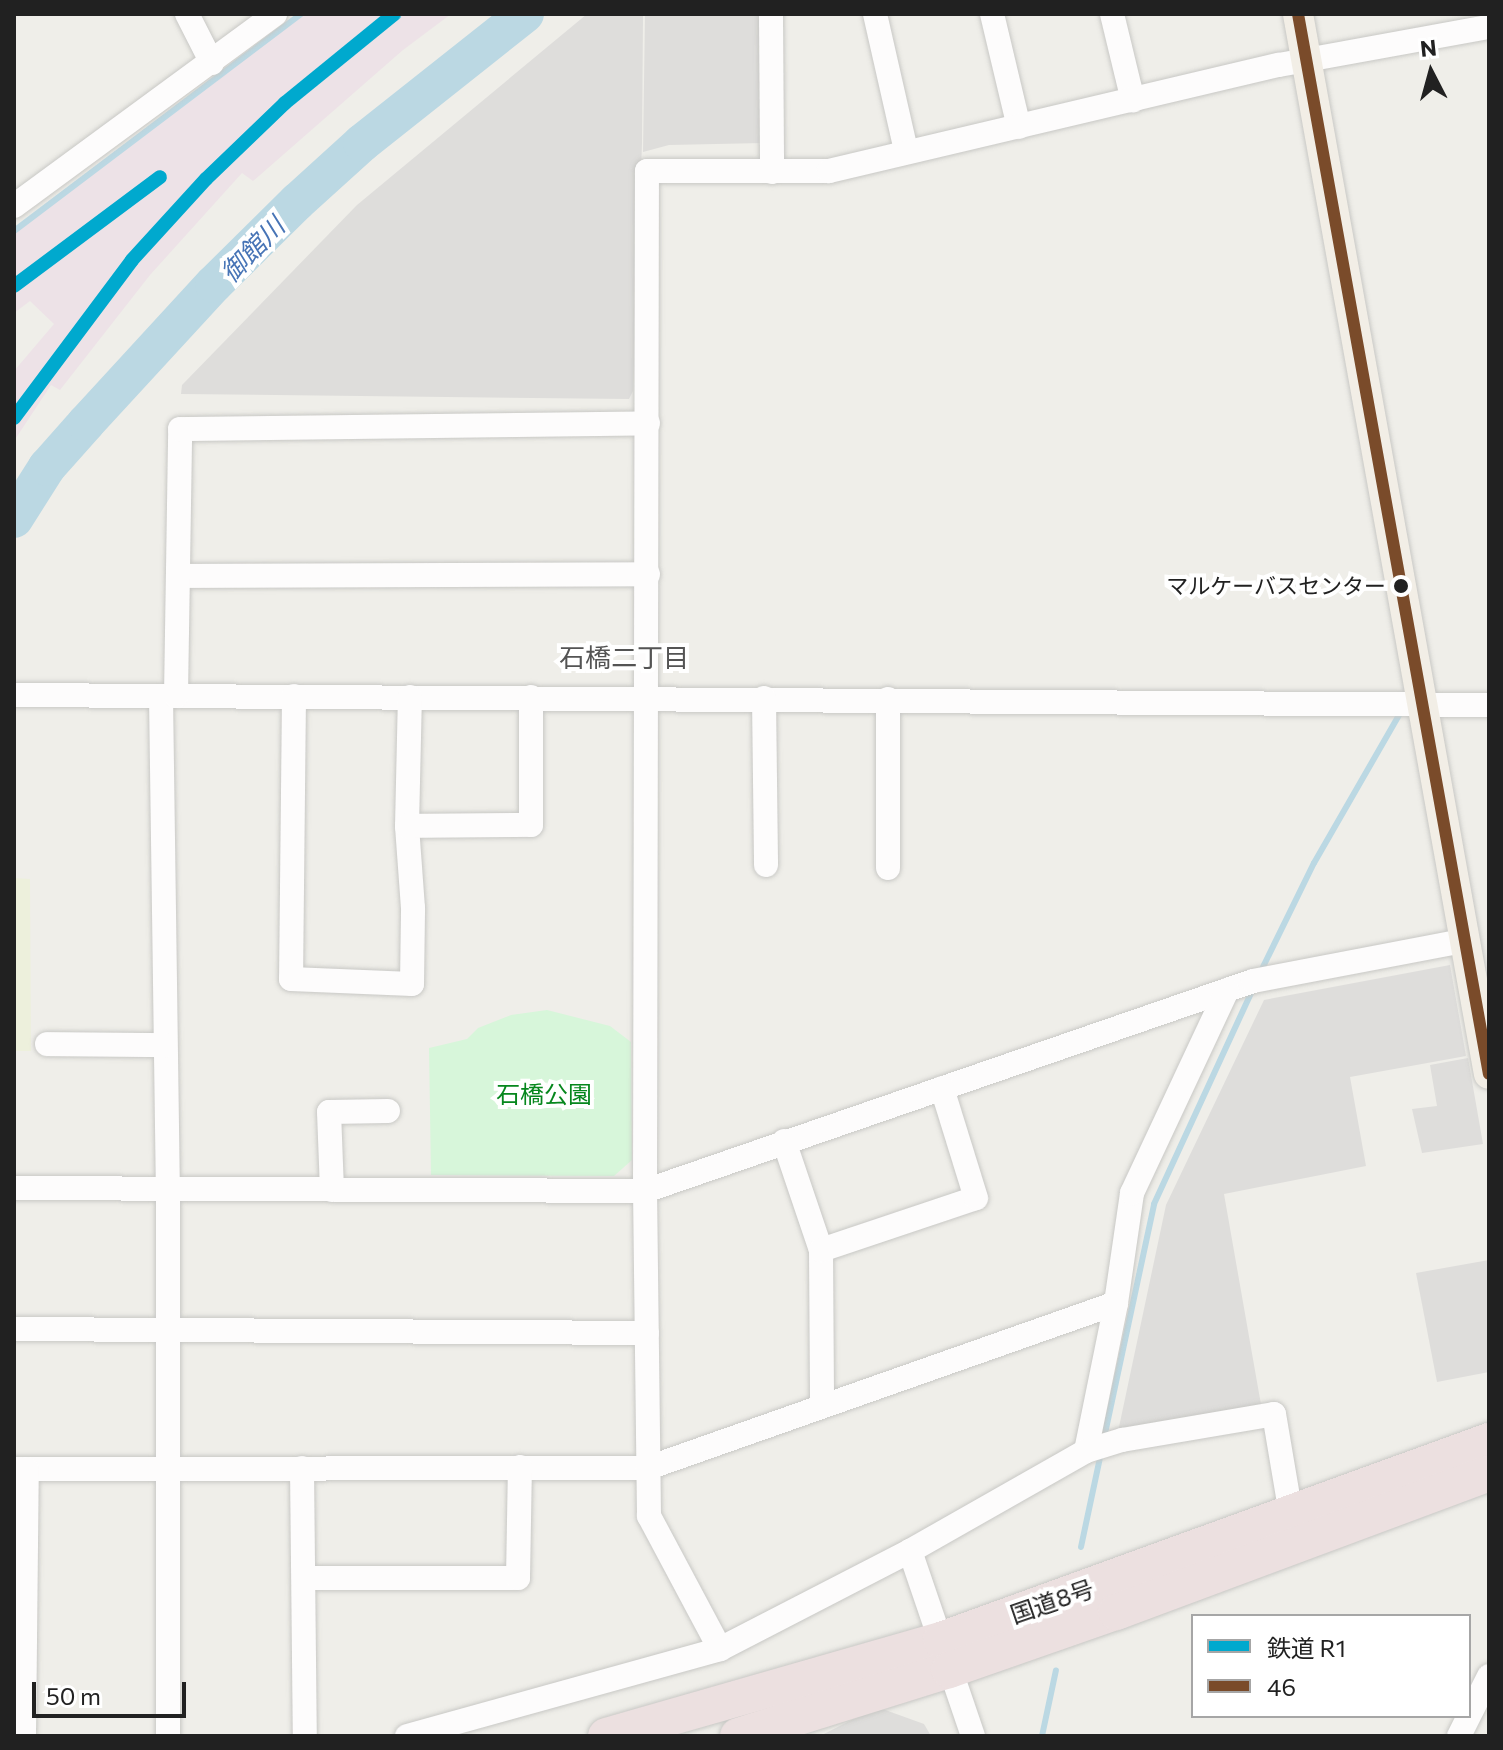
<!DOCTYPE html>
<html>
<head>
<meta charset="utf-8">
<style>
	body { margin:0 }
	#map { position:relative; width:1503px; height:1750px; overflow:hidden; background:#efeee9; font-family:Commissioner,"Noto Sans JP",sans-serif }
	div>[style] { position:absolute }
	.industrial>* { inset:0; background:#ede2e7 }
	.farmland>* { inset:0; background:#edf0dc }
	.park>* { inset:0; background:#d7f6da }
	.parking>* { inset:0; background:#dedddb }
	.stream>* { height:6px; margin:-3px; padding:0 3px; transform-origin:3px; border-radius:3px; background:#bbd8e3 }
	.river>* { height:38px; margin:-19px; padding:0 19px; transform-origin:19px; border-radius:19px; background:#bbd8e3 }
	.roads { filter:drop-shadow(0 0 2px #c8c8c5) drop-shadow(0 0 2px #c8c8c5) }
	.minor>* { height:24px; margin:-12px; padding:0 12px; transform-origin:12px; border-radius:12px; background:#fdfcfc }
	.major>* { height:30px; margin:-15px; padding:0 15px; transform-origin:15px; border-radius:15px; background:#f2eee6 }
	.highway>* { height:36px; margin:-18px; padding:0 18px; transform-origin:18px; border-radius:18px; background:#ece0e0 }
	.bus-1>* { height:12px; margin:-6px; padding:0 6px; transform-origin:6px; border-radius:6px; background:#7a4b2a }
	.rail-1>* { height:14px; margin:-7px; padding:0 7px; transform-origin:7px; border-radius:7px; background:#00a9ce }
	.dots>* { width:22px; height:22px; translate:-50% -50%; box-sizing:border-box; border:4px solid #fff; border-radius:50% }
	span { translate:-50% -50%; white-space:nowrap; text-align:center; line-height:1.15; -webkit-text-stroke:8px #fff; paint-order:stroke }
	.bus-label { font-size:22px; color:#212121 }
	.right { translate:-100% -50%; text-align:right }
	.park-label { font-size:24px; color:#06871d }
	.street-label { font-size:24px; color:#212121 }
	.water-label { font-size:26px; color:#4774b6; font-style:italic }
	.neighbourhood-label { font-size:26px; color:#545454 }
	.frame { position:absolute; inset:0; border:16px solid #212121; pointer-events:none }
	.legend { position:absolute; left:1191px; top:1614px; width:280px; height:104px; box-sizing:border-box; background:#fff; border:2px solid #a6a6a6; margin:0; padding:10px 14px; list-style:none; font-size:24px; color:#212121 }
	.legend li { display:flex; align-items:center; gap:16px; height:40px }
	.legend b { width:40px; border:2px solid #a6a6a6 }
	.north { position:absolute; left:1391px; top:32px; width:80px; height:80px; -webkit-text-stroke:6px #fff; paint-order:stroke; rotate:354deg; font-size:22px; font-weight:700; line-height:32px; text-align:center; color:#212121 }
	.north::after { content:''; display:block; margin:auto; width:28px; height:36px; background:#212121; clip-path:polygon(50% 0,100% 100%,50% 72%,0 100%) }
	.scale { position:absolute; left:32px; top:1682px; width:154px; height:36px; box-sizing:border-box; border:4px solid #212121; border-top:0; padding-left:10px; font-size:24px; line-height:28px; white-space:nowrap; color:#212121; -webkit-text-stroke:6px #fff; paint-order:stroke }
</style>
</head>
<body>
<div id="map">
	<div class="industrial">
		<i style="clip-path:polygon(299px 14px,451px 14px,403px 50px,253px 181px,242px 173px,150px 275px,60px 390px,51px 385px,14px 441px,14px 371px,54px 324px,30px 301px,14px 313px,14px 232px)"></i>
	</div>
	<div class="farmland">
		<i style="clip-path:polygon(14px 878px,30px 879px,31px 1051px,14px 1051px)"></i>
	</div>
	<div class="park">
		<i style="clip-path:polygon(547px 1010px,610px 1026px,631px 1042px,632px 1160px,614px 1176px,431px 1175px,429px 1048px,467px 1039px,478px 1028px,511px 1015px)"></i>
	</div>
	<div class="parking">
		<i style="clip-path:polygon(587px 14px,643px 14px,642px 143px,633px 391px,629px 399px,181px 394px,182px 385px,357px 205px)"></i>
		<i style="clip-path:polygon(645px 14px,763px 14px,763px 143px,669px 145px,643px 152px)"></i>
		<i style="clip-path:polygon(1450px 965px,1466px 1056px,1350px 1077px,1366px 1166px,1224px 1194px,1263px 1416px,1115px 1446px,1166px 1205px,1264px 1000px)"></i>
		<i style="clip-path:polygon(1468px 1058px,1483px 1144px,1422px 1153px,1412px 1109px,1437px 1106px,1430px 1065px)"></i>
		<i style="clip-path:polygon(1489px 1260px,1489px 1372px,1437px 1382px,1416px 1273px)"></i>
		<i style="clip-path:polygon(877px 1707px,924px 1724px,931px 1736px,820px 1736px)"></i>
	</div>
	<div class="stream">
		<i style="left:505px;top:14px;width:12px;rotate:55deg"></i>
		<i style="left:14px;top:231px;width:360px;rotate:-37.1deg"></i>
		<i style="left:1261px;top:971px;width:120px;rotate:-63.9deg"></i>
		<i style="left:1314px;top:863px;width:177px;rotate:-60.1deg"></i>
		<i style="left:1104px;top:1438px;width:239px;rotate:-77.9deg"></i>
		<i style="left:1154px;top:1204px;width:237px;rotate:-65.3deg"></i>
		<i style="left:1081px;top:1547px;width:96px;rotate:-78deg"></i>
		<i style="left:1042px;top:1736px;width:67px;rotate:-78deg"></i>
	</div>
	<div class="river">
		<i style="left:14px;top:519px;width:62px;rotate:-57.6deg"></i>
		<i style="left:47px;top:467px;width:59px;rotate:-48.4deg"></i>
		<i style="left:86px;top:423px;width:189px;rotate:-47.4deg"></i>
		<i style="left:214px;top:284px;width:117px;rotate:-44.7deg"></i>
		<i style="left:297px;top:202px;width:88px;rotate:-42.2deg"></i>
		<i style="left:362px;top:143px;width:208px;rotate:-38.4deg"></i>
	</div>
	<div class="roads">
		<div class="minor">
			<i style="left:187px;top:14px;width:55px;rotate:63deg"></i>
			<i style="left:771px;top:14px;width:158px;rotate:89.6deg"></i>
			<i style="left:875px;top:14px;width:140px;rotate:77.2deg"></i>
			<i style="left:992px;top:14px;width:116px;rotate:76.6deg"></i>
			<i style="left:1112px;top:14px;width:89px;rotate:76.4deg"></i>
			<i style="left:14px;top:206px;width:324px;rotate:-36.3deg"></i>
			<i style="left:180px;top:576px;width:468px;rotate:-0.2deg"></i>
			<i style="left:14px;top:695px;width:1475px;rotate:0.39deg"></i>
			<i style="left:161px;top:696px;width:493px;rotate:89.2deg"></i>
			<i style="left:168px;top:1189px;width:547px;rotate:90deg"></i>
			<i style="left:176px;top:696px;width:267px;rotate:-89.1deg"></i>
			<i style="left:180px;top:429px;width:468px;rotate:-0.7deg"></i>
			<i style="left:294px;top:696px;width:283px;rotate:90.6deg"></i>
			<i style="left:291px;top:979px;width:121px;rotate:2.4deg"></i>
			<i style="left:412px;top:984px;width:76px;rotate:-89.2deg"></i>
			<i style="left:413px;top:908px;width:82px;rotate:-94.2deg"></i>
			<i style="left:407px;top:826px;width:129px;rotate:-88.7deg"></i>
			<i style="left:764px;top:698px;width:167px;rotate:89.3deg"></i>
			<i style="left:407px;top:826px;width:124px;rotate:-0.5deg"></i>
			<i style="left:531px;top:825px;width:128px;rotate:-90deg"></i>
			<i style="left:888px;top:868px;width:169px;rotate:-90deg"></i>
			<i style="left:47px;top:1044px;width:117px;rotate:0.5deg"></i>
			<i style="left:784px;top:1141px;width:115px;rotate:71.3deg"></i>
			<i style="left:821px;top:1250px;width:156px;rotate:89.6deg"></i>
			<i style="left:14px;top:1188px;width:631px;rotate:0.27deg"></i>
			<i style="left:645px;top:1191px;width:643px;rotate:-19.05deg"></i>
			<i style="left:1253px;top:981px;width:214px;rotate:-10.8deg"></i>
			<i style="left:332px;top:1190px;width:78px;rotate:-92.2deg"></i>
			<i style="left:329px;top:1112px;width:59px;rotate:-1deg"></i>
			<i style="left:821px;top:1250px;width:163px;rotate:-18.5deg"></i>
			<i style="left:976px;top:1198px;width:115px;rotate:-107.2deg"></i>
			<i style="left:14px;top:1329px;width:633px;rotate:0.36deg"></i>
			<i style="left:1086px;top:1451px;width:151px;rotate:-78.5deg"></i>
			<i style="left:1116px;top:1303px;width:111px;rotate:-81.7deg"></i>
			<i style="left:1132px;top:1193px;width:224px;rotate:-64.9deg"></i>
			<i style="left:302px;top:1468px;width:268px;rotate:89.4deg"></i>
			<i style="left:14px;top:1469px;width:634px;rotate:-0.09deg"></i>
			<i style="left:648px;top:1468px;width:496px;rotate:-19.4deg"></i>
			<i style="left:910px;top:1551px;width:195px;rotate:71.2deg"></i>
			<i style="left:304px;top:1578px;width:214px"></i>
			<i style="left:518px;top:1578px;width:111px;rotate:-89deg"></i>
			<i style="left:720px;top:1649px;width:151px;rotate:-118.1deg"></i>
			<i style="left:649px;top:1516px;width:325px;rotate:-90.7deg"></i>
			<i style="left:645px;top:1191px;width:1020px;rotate:-89.89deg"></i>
			<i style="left:647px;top:171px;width:182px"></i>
			<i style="left:829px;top:171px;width:462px;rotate:-13.3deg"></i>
			<i style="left:1279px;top:65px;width:213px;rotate:-10.3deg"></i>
			<i style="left:24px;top:1736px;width:267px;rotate:-89.4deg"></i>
			<i style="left:407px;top:1736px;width:325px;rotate:-15.5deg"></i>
			<i style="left:720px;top:1649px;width:214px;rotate:-27.3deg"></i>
			<i style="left:910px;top:1551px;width:202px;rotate:-29.6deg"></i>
			<i style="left:1086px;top:1451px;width:38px;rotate:-17deg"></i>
			<i style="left:1122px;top:1440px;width:154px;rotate:-9.7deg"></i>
			<i style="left:1274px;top:1414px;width:101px;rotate:80.4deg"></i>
			<i style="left:1459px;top:1736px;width:67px;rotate:-63.4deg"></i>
		</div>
		<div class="major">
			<i style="left:1298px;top:14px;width:1077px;rotate:79.79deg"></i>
		</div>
		<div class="highway">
			<i style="left:606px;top:1736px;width:348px;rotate:-16deg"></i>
			<i style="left:941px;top:1640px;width:583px;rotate:-19.96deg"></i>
			<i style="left:738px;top:1736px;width:221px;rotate:-17.4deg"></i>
			<i style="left:949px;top:1670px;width:177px;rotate:-19.2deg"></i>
			<i style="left:1116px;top:1612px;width:398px;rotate:-20.4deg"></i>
		</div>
	</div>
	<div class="bus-1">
		<i style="left:1298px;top:14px;width:1077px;rotate:79.79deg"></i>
	</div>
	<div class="rail-1">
		<i style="left:14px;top:286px;width:182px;rotate:-36.7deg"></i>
		<i style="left:14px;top:418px;width:197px;rotate:-53.2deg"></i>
		<i style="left:132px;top:260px;width:110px;rotate:-47.6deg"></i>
		<i style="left:206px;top:179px;width:110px;rotate:-43.9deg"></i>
		<i style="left:285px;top:103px;width:141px;rotate:-39.2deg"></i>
	</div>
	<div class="dots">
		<i style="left:1401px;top:586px;background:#212121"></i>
	</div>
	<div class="bus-label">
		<span class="right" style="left:1386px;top:586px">マルケーバスセンター</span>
	</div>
	<div class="park-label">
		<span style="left:544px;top:1094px">石橋公園</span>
	</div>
	<div class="street-label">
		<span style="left:1052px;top:1601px;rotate:-19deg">国道8号</span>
	</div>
	<div class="water-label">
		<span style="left:252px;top:249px;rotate:-46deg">御館川</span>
	</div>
	<div class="neighbourhood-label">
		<span style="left:624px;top:657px">石橋二丁目</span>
	</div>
	<div class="frame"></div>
	<ul class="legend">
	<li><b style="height:10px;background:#00a9ce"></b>鉄道 R1</li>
	<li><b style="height:10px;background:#7a4b2a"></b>46</li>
	</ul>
	<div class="north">N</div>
	<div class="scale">50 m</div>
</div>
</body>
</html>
